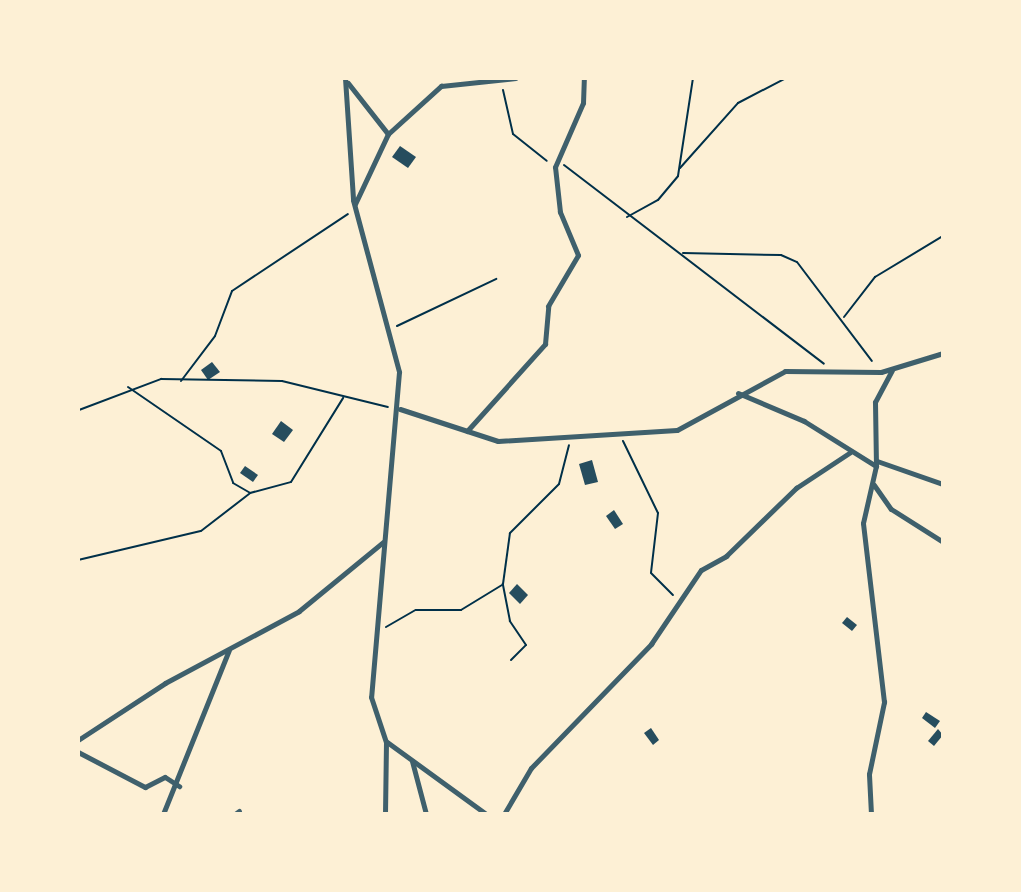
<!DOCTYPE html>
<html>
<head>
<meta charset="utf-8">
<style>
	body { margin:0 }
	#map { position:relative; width:1021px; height:892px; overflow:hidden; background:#fdf0d5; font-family:Barlow,sans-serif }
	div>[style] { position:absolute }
	.building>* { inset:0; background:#264d5e }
	.path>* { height:2px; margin:-1px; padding:0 1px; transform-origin:1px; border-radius:1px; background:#003049 }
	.minor>* { height:5px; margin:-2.5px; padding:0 2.5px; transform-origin:2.5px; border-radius:2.5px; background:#3f606c }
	span { translate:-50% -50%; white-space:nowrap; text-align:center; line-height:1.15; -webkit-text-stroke:6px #fdf0d5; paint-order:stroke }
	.frame { position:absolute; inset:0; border:80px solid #fdf0d5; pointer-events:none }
</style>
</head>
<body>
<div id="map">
	<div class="building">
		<i style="clip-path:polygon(400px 146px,416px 157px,408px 168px,392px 157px)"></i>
		<i style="clip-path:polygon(212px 362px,220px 372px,208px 380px,201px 370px)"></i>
		<i style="clip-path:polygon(281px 421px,293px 430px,284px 442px,272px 434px)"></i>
		<i style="clip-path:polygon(592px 460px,598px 482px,585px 485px,579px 464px)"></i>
		<i style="clip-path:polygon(245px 466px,258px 475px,253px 482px,240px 473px)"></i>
		<i style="clip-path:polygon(614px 510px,623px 524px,615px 529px,606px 516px)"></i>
		<i style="clip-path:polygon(517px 584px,528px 595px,520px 604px,509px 593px)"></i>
		<i style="clip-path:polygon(847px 617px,857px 625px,852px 631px,842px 623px)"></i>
		<i style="clip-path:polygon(926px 712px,940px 721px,935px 728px,922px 718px)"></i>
		<i style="clip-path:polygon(651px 728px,659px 740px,653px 745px,644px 733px)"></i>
		<i style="clip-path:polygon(938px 729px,943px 735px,934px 746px,928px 741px)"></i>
	</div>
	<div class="path">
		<i style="left:503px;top:90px;width:45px;rotate:77.2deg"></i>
		<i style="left:513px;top:134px;width:43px;rotate:38.5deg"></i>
		<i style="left:564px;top:165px;width:327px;rotate:37.4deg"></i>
		<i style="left:680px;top:168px;width:87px;rotate:-48.3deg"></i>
		<i style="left:738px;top:103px;width:54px;rotate:-27.5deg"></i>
		<i style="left:627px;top:217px;width:35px;rotate:-29deg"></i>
		<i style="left:658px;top:200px;width:31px;rotate:-50deg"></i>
		<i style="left:678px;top:176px;width:99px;rotate:-81.3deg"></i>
		<i style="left:683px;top:253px;width:98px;rotate:1.2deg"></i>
		<i style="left:781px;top:255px;width:17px;rotate:24deg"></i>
		<i style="left:797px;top:262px;width:124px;rotate:52.9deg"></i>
		<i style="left:844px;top:317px;width:51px;rotate:-52.2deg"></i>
		<i style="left:875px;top:277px;width:79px;rotate:-31.1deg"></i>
		<i style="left:397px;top:326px;width:110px;rotate:-25.4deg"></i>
		<i style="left:181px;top:381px;width:56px;rotate:-52.9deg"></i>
		<i style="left:215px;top:336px;width:48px;rotate:-69.3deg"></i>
		<i style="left:232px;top:291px;width:139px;rotate:-33.6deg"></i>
		<i style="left:128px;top:387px;width:113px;rotate:34.5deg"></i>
		<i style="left:221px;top:451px;width:34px;rotate:69deg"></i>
		<i style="left:233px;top:483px;width:20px;rotate:30deg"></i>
		<i style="left:250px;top:493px;width:42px;rotate:-15deg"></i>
		<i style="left:291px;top:482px;width:99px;rotate:-58.2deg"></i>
		<i style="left:79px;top:410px;width:88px;rotate:-20.7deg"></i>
		<i style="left:161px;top:379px;width:121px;rotate:0.9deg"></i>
		<i style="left:282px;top:381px;width:109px;rotate:13.8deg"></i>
		<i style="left:623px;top:441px;width:80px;rotate:64.1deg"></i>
		<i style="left:658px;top:513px;width:60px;rotate:96.7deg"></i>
		<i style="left:651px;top:573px;width:31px;rotate:45deg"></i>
		<i style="left:78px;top:560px;width:126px;rotate:-13.3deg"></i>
		<i style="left:201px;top:531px;width:61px;rotate:-37.6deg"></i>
		<i style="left:386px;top:627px;width:34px;rotate:-30deg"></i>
		<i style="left:416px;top:610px;width:45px"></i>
		<i style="left:461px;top:610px;width:48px;rotate:-31.4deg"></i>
		<i style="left:511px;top:660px;width:21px;rotate:-45deg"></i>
		<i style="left:526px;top:645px;width:29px;rotate:-124deg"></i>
		<i style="left:510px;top:621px;width:38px;rotate:-101deg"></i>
		<i style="left:503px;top:584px;width:51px;rotate:-82.2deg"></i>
		<i style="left:510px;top:533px;width:69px;rotate:-45deg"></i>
		<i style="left:559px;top:484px;width:40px;rotate:-75.6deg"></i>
	</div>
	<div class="minor">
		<i style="left:345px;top:78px;width:122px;rotate:86.2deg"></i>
		<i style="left:353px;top:200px;width:178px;rotate:75deg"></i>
		<i style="left:399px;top:372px;width:326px;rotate:94.9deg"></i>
		<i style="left:371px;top:697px;width:47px;rotate:71.6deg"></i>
		<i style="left:386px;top:742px;width:72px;rotate:90.8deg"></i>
		<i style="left:348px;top:83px;width:65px;rotate:51.9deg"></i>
		<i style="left:355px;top:204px;width:77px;rotate:-64.8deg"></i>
		<i style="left:388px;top:134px;width:72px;rotate:-42.2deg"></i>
		<i style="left:441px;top:86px;width:75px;rotate:-6.1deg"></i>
		<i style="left:738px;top:393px;width:72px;rotate:23deg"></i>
		<i style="left:804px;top:421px;width:85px;rotate:32deg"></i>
		<i style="left:400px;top:409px;width:103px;rotate:18.1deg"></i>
		<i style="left:498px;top:441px;width:179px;rotate:-3.5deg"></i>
		<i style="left:677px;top:430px;width:123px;rotate:-28.6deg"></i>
		<i style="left:785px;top:371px;width:96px;rotate:0.6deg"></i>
		<i style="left:881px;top:372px;width:65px;rotate:-17deg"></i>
		<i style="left:467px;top:431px;width:117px;rotate:-48.1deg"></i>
		<i style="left:545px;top:344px;width:38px;rotate:-85deg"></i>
		<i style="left:548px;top:306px;width:59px;rotate:-59.5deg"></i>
		<i style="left:578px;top:255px;width:47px;rotate:-112.7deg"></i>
		<i style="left:560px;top:212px;width:45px;rotate:-96.3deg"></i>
		<i style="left:555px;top:167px;width:70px;rotate:-66.4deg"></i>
		<i style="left:583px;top:103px;width:25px;rotate:-88deg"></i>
		<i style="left:877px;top:461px;width:70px;rotate:19.2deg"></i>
		<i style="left:874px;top:485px;width:29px;rotate:55deg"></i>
		<i style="left:891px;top:509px;width:62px;rotate:32.4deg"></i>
		<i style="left:78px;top:740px;width:104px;rotate:-33.2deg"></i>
		<i style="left:165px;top:683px;width:152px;rotate:-28.2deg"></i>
		<i style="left:299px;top:611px;width:109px;rotate:-39.4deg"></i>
		<i style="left:387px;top:742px;width:122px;rotate:36deg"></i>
		<i style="left:78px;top:752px;width:76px;rotate:27.6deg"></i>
		<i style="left:145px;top:787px;width:22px;rotate:-27deg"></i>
		<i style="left:165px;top:777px;width:17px;rotate:33deg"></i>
		<i style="left:412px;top:761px;width:55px;rotate:75.2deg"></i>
		<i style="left:163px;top:814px;width:177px;rotate:-68.1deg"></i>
		<i style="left:235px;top:814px;width:5px;rotate:-37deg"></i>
		<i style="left:504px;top:814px;width:53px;rotate:-59.6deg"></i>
		<i style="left:531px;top:768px;width:173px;rotate:-45.9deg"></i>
		<i style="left:651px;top:644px;width:89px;rotate:-56deg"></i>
		<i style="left:701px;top:570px;width:29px;rotate:-29deg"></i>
		<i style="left:726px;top:556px;width:98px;rotate:-44.2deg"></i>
		<i style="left:796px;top:488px;width:64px;rotate:-33.4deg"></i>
		<i style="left:871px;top:814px;width:40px;rotate:-92.9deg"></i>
		<i style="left:869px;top:774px;width:74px;rotate:-78.2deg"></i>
		<i style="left:884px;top:702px;width:180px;rotate:-96.7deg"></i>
		<i style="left:863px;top:523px;width:58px;rotate:-77.2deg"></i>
		<i style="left:876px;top:466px;width:64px;rotate:-90.9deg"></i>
		<i style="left:875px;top:402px;width:36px;rotate:-62deg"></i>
	</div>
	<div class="frame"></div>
</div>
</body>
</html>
